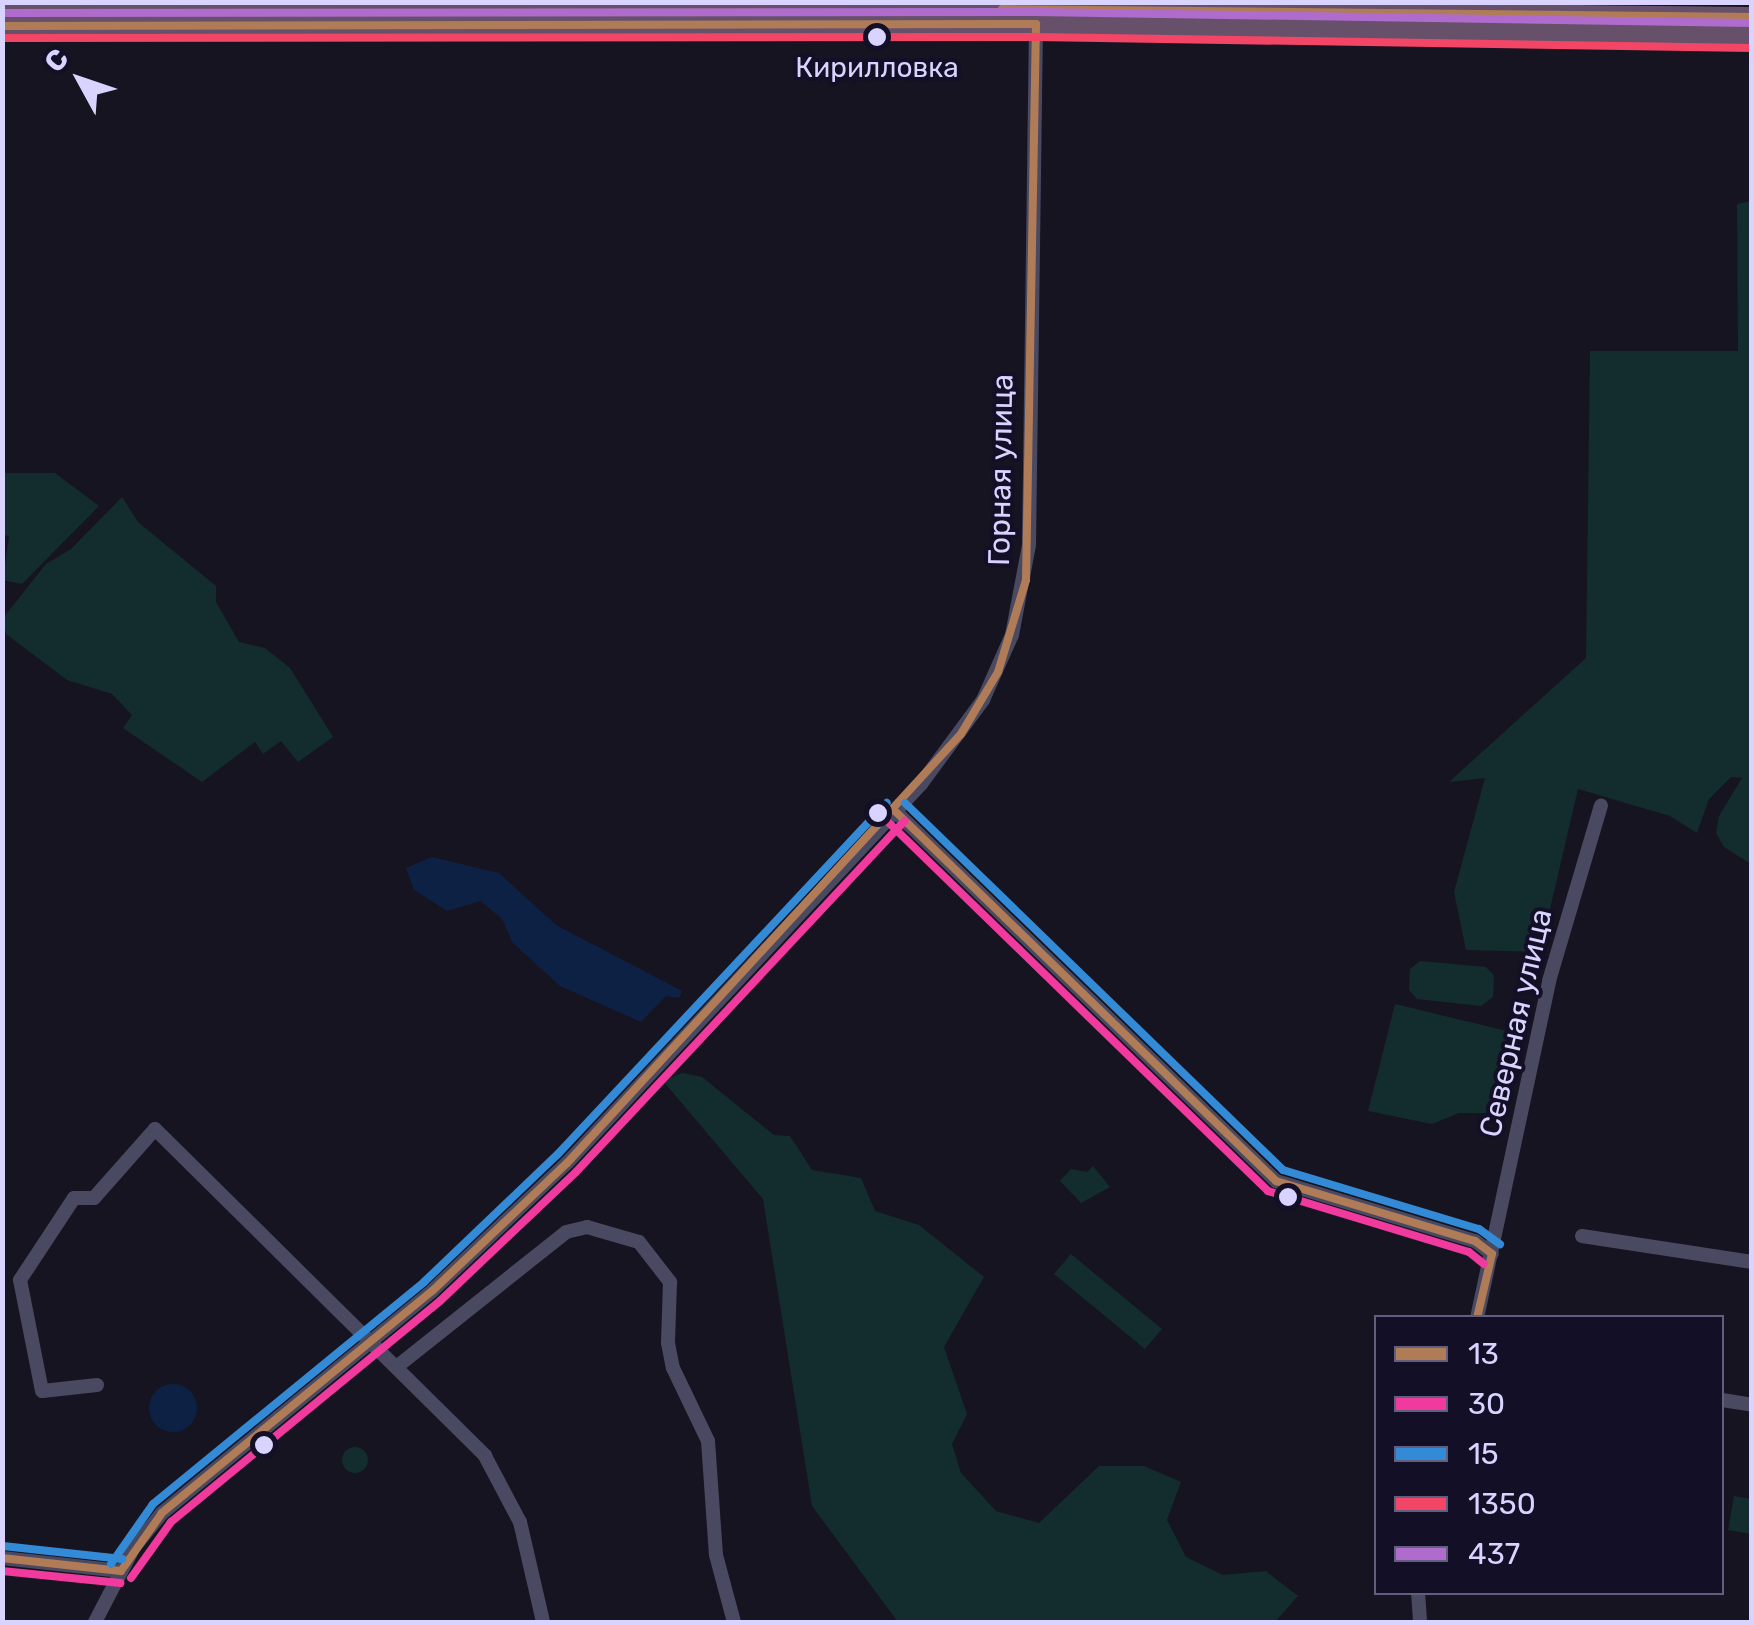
<!DOCTYPE html>
<html>
<head>
<meta charset="utf-8">
<style>
	body { margin:0 }
	#map { position:relative; width:1754px; height:1625px; overflow:hidden; background:#161421; font-family:Rubik,sans-serif }
	div>[style] { position:absolute }
	.green>* { inset:0; background:#132c2d }
	.round { border-radius:50% }
	.water>* { inset:0; background:#0d2144 }
	.minor>* { height:14px; margin:-7px; padding:0 7px; transform-origin:7px; border-radius:7px; background:#4a4962 }
	.major>* { height:18px; margin:-9px; padding:0 9px; transform-origin:9px; border-radius:9px; background:#5e5373 }
	.highway>* { height:20px; margin:-10px; padding:0 10px; transform-origin:10px; border-radius:10px; background:#67516a }
	.bus-1>* { height:8px; margin:-4px; padding:0 4px; transform-origin:4px; border-radius:4px; background:#b07c57 }
	.bus-2>* { height:8px; margin:-4px; padding:0 4px; transform-origin:4px; border-radius:4px; background:#f13a9d }
	.bus-3>* { height:8px; margin:-4px; padding:0 4px; transform-origin:4px; border-radius:4px; background:#338bd7 }
	.bus-4>* { height:8px; margin:-4px; padding:0 4px; transform-origin:4px; border-radius:4px; background:#f34667 }
	.bus-5>* { height:8px; margin:-4px; padding:0 4px; transform-origin:4px; border-radius:4px; background:#b06ccc }
	.dots>* { width:28px; height:28px; translate:-50% -50%; box-sizing:border-box; border:5px solid #130f26; border-radius:50% }
	span { translate:-50% -50%; white-space:nowrap; text-align:center; line-height:1.15; -webkit-text-stroke:8px #130f26; paint-order:stroke }
	.bus-label { font-size:28px; color:#d9d4ff }
	.street-label { font-size:30px; color:#d9d4ff }
	.frame { position:absolute; inset:0; border:5px solid #d9d4ff; pointer-events:none }
	.legend { position:absolute; left:1374px; top:1315px; width:350px; height:280px; box-sizing:border-box; background:#130f26; border:2px solid #625e7d; margin:0; padding:12px 18px; list-style:none; font-size:30px; color:#d9d4ff }
	.legend li { display:flex; align-items:center; gap:20px; height:50px }
	.legend b { width:50px; border:2px solid #625e7d }
	.north { position:absolute; left:30px; top:30px; width:100px; height:100px; -webkit-text-stroke:8px #130f26; paint-order:stroke; rotate:310deg; font-size:28px; font-weight:700; line-height:40px; text-align:center; color:#d9d4ff }
	.north::after { content:''; display:block; margin:auto; width:35px; height:45px; background:#d9d4ff; clip-path:polygon(50% 0,100% 100%,50% 72%,0 100%) }
</style>
</head>
<body>
<div id="map">
	<div class="green">
		<i style="clip-path:polygon(1751px 201px,1751px 864px,1724px 847px,1716px 833px,1719px 816px,1742px 778px,1731px 777px,1709px 799px,1697px 833px,1670px 816px,1578px 789px,1540px 952px,1466px 950px,1454px 892px,1485px 778px,1449px 782px,1586px 658px,1590px 351px,1738px 351px,1737px 204px)"></i>
		<i style="clip-path:polygon(3px 473px,55px 473px,99px 506px,22px 584px,3px 580px,9px 536px,3px 535px)"></i>
		<i style="clip-path:polygon(122px 497px,138px 522px,216px 586px,216px 602px,239px 642px,265px 648px,290px 668px,333px 737px,298px 762px,281px 741px,263px 754px,255px 742px,202px 782px,123px 728px,132px 715px,112px 694px,67px 680px,6px 634px,3px 618px,46px 564px,71px 549px)"></i>
		<i style="clip-path:polygon(1420px 961px,1486px 967px,1494px 976px,1493px 997px,1481px 1006px,1417px 999px,1409px 990px,1410px 969px)"></i>
		<i style="clip-path:polygon(1395px 1004px,1511px 1032px,1494px 1113px,1459px 1113px,1432px 1124px,1368px 1111px)"></i>
		<i style="clip-path:polygon(682px 1073px,702px 1077px,774px 1135px,790px 1136px,812px 1170px,861px 1178px,875px 1211px,919px 1225px,984px 1277px,944px 1347px,967px 1414px,952px 1444px,961px 1473px,996px 1511px,1039px 1523px,1099px 1466px,1144px 1466px,1181px 1482px,1167px 1520px,1186px 1557px,1223px 1575px,1266px 1571px,1298px 1596px,1275px 1622px,898px 1622px,812px 1506px,763px 1199px,663px 1081px)"></i>
		<i style="clip-path:polygon(1093px 1166px,1110px 1187px,1081px 1203px,1060px 1181px,1071px 1169px,1087px 1172px)"></i>
		<i style="clip-path:polygon(1071px 1254px,1162px 1329px,1145px 1349px,1054px 1274px)"></i>
		<i class="round" style="left:342px;top:1447px;width:26px;height:26px"></i>
		<i style="clip-path:polygon(1734px 1496px,1751px 1499px,1751px 1534px,1728px 1530px)"></i>
	</div>
	<div class="water">
		<i style="clip-path:polygon(432px 857px,499px 873px,556px 925px,682px 991px,679px 998px,666px 996px,641px 1022px,560px 986px,513px 943px,502px 919px,481px 901px,447px 911px,414px 890px,406px 868px)"></i>
		<i class="round" style="left:149px;top:1384px;width:48px;height:48px"></i>
	</div>
	<div class="minor">
		<i style="left:896px;top:812px;width:530px;rotate:44.16deg"></i>
		<i style="left:1276px;top:1181px;width:208px;rotate:16.8deg"></i>
		<i style="left:1475px;top:1241px;width:21px;rotate:37deg"></i>
		<i style="left:1582px;top:1236px;width:172px;rotate:8.7deg"></i>
		<i style="left:1477px;top:1318px;width:345px;rotate:-77.9deg"></i>
		<i style="left:1549px;top:981px;width:183px;rotate:-73.5deg"></i>
		<i style="left:399px;top:1365px;width:213px;rotate:-38.5deg"></i>
		<i style="left:566px;top:1232px;width:22px;rotate:-13deg"></i>
		<i style="left:587px;top:1227px;width:54px;rotate:16.1deg"></i>
		<i style="left:639px;top:1242px;width:51px;rotate:52.2deg"></i>
		<i style="left:670px;top:1282px;width:61px;rotate:91.9deg"></i>
		<i style="left:668px;top:1343px;width:25px;rotate:79deg"></i>
		<i style="left:673px;top:1368px;width:81px;rotate:64.4deg"></i>
		<i style="left:708px;top:1441px;width:114px;rotate:86deg"></i>
		<i style="left:716px;top:1555px;width:69px;rotate:75deg"></i>
		<i style="left:97px;top:1385px;width:55px;rotate:173.8deg"></i>
		<i style="left:42px;top:1391px;width:113px;rotate:-101.2deg"></i>
		<i style="left:20px;top:1280px;width:98px;rotate:-56.6deg"></i>
		<i style="left:74px;top:1198px;width:20px"></i>
		<i style="left:94px;top:1198px;width:92px;rotate:-48.5deg"></i>
		<i style="left:155px;top:1129px;width:465px;rotate:44.7deg"></i>
		<i style="left:485px;top:1456px;width:75px;rotate:62.1deg"></i>
		<i style="left:520px;top:1522px;width:103px;rotate:77deg"></i>
		<i style="left:1722px;top:1400px;width:30px;rotate:9deg"></i>
		<i style="left:2px;top:1558px;width:120px;rotate:6.2deg"></i>
		<i style="left:1418px;top:1592px;width:30px;rotate:86deg"></i>
		<i style="left:95px;top:1622px;width:85px;rotate:-62.5deg"></i>
		<i style="left:134px;top:1547px;width:44px;rotate:-50.5deg"></i>
		<i style="left:162px;top:1513px;width:350px;rotate:-39.4deg"></i>
		<i style="left:432px;top:1291px;width:186px;rotate:-43.5deg"></i>
		<i style="left:567px;top:1163px;width:519px;rotate:-46.95deg"></i>
		<i style="left:921px;top:784px;width:104px;rotate:-53.6deg"></i>
		<i style="left:983px;top:700px;width:71px;rotate:-66deg"></i>
		<i style="left:1012px;top:635px;width:92px;rotate:-79.3deg"></i>
		<i style="left:1029px;top:545px;width:521px;rotate:-89.23deg"></i>
	</div>
	<div class="major">
		<i style="left:1541px;top:9px;width:35px;rotate:-12deg"></i>
	</div>
	<div class="highway">
		<i style="left:2px;top:11px;width:926px;rotate:-0.19deg"></i>
		<i style="left:928px;top:8px;width:824px;rotate:0.63deg"></i>
		<i style="left:2px;top:26px;width:1034px;rotate:-0.11deg"></i>
		<i style="left:1036px;top:24px;width:716px;rotate:0.96deg"></i>
	</div>
	<div class="bus-1">
		<i style="left:1002px;top:9px;width:750px;rotate:0.61deg"></i>
		<i style="left:2px;top:26px;width:1034px;rotate:-0.11deg"></i>
		<i style="left:1036px;top:24px;width:556px;rotate:91.03deg"></i>
		<i style="left:1026px;top:580px;width:96px;rotate:106.9deg"></i>
		<i style="left:998px;top:672px;width:72px;rotate:120.8deg"></i>
		<i style="left:961px;top:734px;width:582px;rotate:132.56deg"></i>
		<i style="left:567px;top:1163px;width:186px;rotate:136.5deg"></i>
		<i style="left:432px;top:1291px;width:350px;rotate:140.6deg"></i>
		<i style="left:162px;top:1513px;width:71px;rotate:125.3deg"></i>
		<i style="left:121px;top:1571px;width:120px;rotate:-173.8deg"></i>
		<i style="left:896px;top:812px;width:530px;rotate:44.16deg"></i>
		<i style="left:1276px;top:1181px;width:208px;rotate:16.8deg"></i>
		<i style="left:1475px;top:1241px;width:21px;rotate:37deg"></i>
		<i style="left:1492px;top:1254px;width:66px;rotate:103.2deg"></i>
	</div>
	<div class="bus-2">
		<i style="left:887px;top:821px;width:531px;rotate:44.16deg"></i>
		<i style="left:1268px;top:1191px;width:210px;rotate:16.9deg"></i>
		<i style="left:1469px;top:1252px;width:19px;rotate:39deg"></i>
		<i style="left:2px;top:1571px;width:119px;rotate:5.8deg"></i>
		<i style="left:131px;top:1578px;width:69px;rotate:-54.5deg"></i>
		<i style="left:171px;top:1522px;width:348px;rotate:-39.4deg"></i>
		<i style="left:440px;top:1301px;width:187px;rotate:-43.5deg"></i>
		<i style="left:576px;top:1172px;width:481px;rotate:-46.9deg"></i>
	</div>
	<div class="bus-3">
		<i style="left:905px;top:803px;width:527px;rotate:44.15deg"></i>
		<i style="left:1283px;top:1170px;width:205px;rotate:16.8deg"></i>
		<i style="left:1479px;top:1229px;width:26px;rotate:36deg"></i>
		<i style="left:3px;top:1546px;width:120px;rotate:6.2deg"></i>
		<i style="left:111px;top:1564px;width:73px;rotate:-55deg"></i>
		<i style="left:153px;top:1504px;width:350px;rotate:-39.3deg"></i>
		<i style="left:424px;top:1282px;width:185px;rotate:-43.7deg"></i>
		<i style="left:558px;top:1154px;width:481px;rotate:-46.9deg"></i>
	</div>
	<div class="bus-4">
		<i style="left:2px;top:38px;width:1034px;rotate:-0.06deg"></i>
		<i style="left:1036px;top:37px;width:716px;rotate:0.88deg"></i>
	</div>
	<div class="bus-5">
		<i style="left:2px;top:13px;width:1034px;rotate:-0.06deg"></i>
		<i style="left:1036px;top:12px;width:716px;rotate:0.88deg"></i>
	</div>
	<div class="dots">
		<i style="left:877px;top:37px;background:#d9d4ff"></i>
		<i style="left:878px;top:813px;background:#d9d4ff"></i>
		<i style="left:1288px;top:1197px;background:#d9d4ff"></i>
		<i style="left:264px;top:1445px;background:#d9d4ff"></i>
	</div>
	<div class="bus-label">
		<span style="left:877px;top:68px">Кирилловка</span>
	</div>
	<div class="street-label">
		<span style="left:1001px;top:470px;rotate:-89deg">Горная улица</span>
		<span style="left:1516px;top:1023px;rotate:-77deg">Северная улица</span>
	</div>
	<div class="frame"></div>
	<ul class="legend">
	<li><b style="height:12px;background:#b07c57"></b>13</li>
	<li><b style="height:12px;background:#f13a9d"></b>30</li>
	<li><b style="height:12px;background:#338bd7"></b>15</li>
	<li><b style="height:12px;background:#f34667"></b>1350</li>
	<li><b style="height:12px;background:#b06ccc"></b>437</li>
	</ul>
	<div class="north">С</div>
</div>
</body>
</html>
